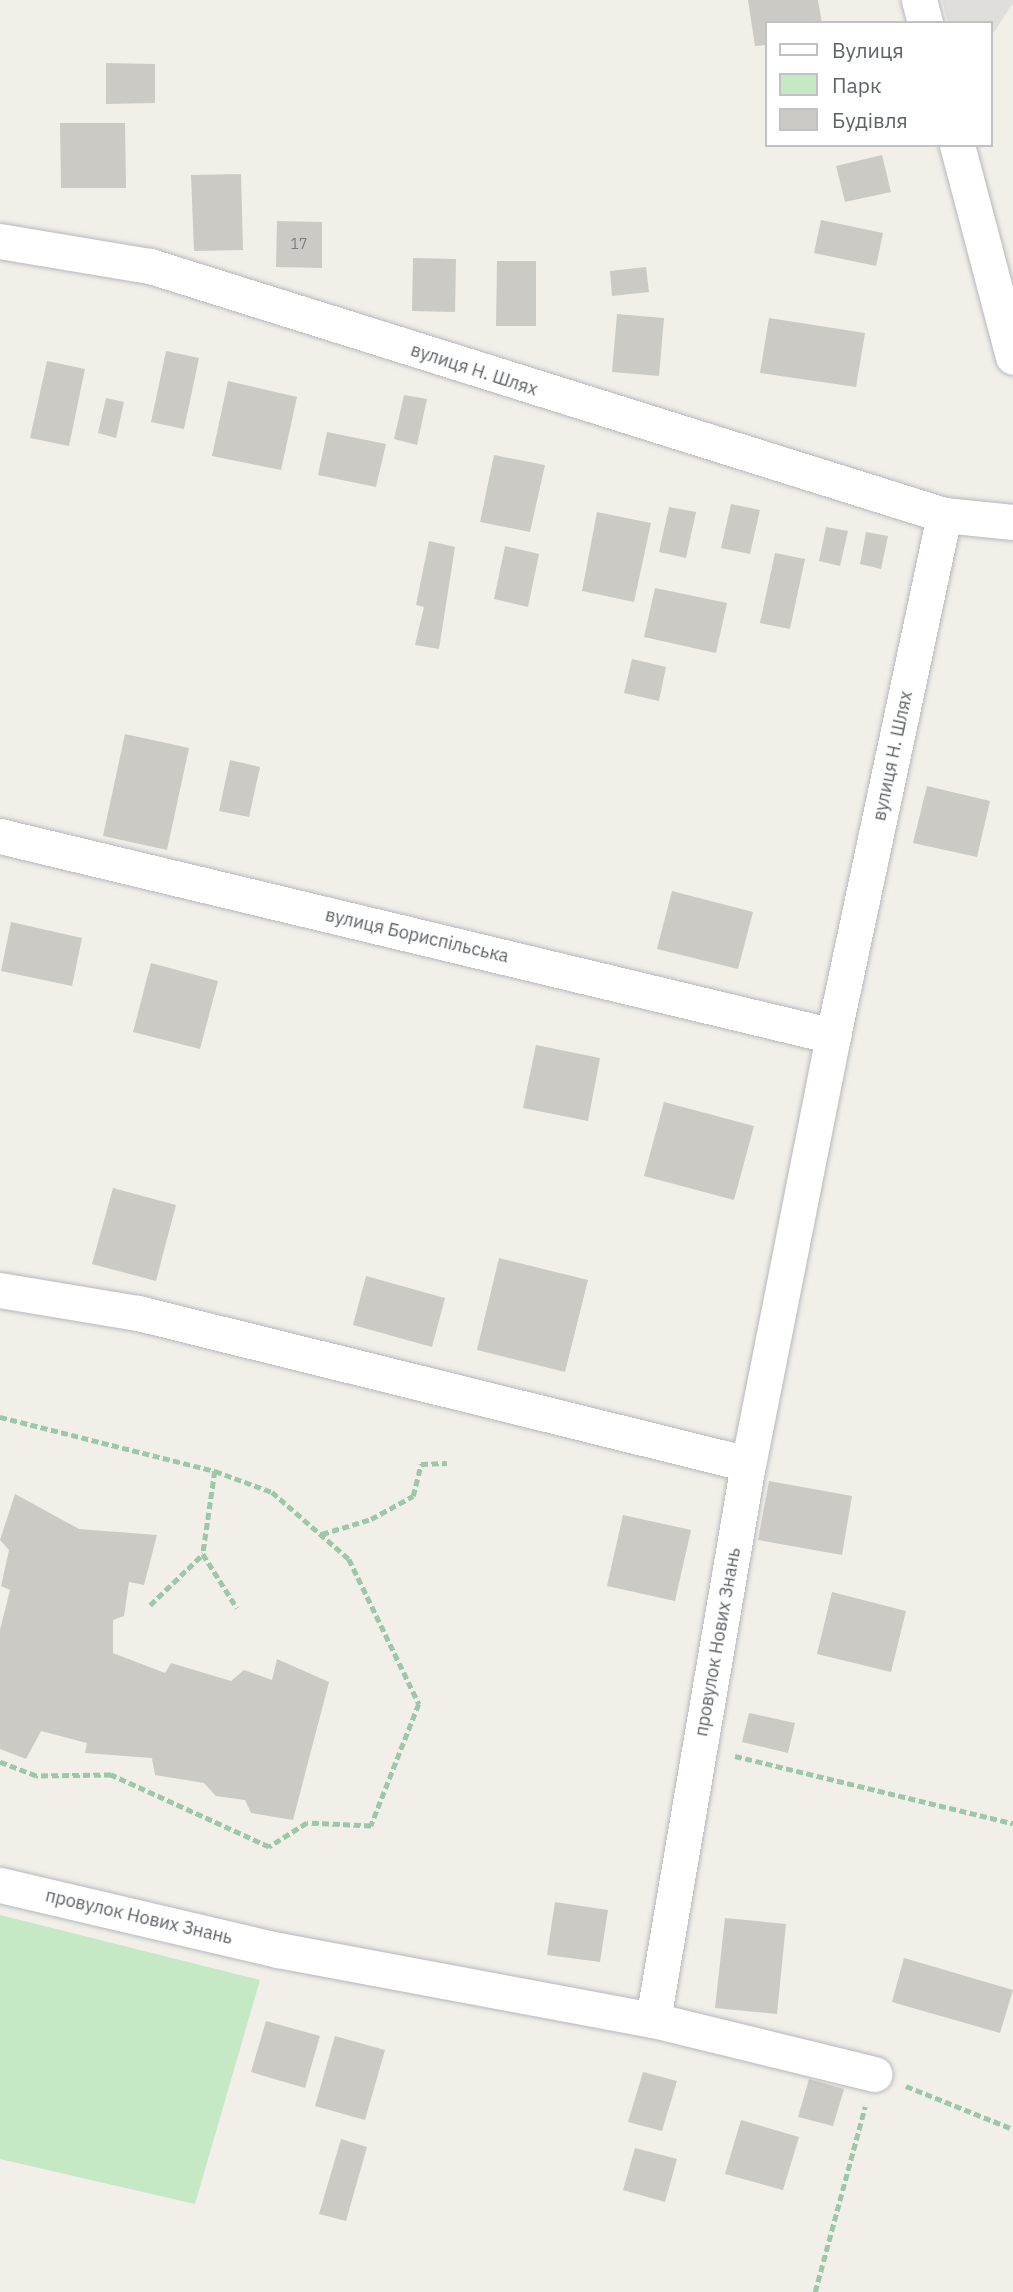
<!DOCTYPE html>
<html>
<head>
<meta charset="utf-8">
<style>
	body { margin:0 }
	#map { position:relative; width:1013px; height:2292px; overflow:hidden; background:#f1efe8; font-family:"IBM Plex Sans",sans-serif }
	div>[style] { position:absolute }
	.industrial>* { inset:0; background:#e0deda }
	.green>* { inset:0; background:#c5e8c5 }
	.building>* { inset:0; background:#cccac5 }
	.path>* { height:4.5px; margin-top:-2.25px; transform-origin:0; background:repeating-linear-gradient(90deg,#9cc7a9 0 7px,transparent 0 10.5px) }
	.roads { filter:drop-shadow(0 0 2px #b5b8bc) drop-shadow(0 0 2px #b5b8bc) }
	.minor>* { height:35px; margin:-17.5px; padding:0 17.5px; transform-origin:17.5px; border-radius:17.5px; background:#fff }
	span { translate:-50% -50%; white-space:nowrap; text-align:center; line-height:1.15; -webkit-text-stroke:5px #fff; paint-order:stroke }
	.number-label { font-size:14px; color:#7a7d7f }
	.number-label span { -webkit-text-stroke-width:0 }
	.street-label { font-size:18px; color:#5f6368 }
	.legend { position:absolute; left:765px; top:21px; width:228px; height:126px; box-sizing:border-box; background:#fff; border:2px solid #bfc1c3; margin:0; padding:9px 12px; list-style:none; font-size:21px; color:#5f6368 }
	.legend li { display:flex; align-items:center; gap:14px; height:35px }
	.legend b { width:35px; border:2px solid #bfc1c3 }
</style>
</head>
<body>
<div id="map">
	<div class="industrial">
		<i style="clip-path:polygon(942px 0,1013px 0,1013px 3px,990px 38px,990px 23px,948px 23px)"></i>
	</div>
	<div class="green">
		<i style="clip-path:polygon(0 1915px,260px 1980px,195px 2204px,0 2159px)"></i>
	</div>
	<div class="building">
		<i style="clip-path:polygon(748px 0,818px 0,822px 23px,766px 23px,766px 45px,755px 46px)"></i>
		<i style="clip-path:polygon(106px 63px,155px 64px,155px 103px,106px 104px)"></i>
		<i style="clip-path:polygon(60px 123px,125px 123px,126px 188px,61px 188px)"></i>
		<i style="clip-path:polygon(882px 155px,891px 192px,845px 202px,836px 166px)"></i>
		<i style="clip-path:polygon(241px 174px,243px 250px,194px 251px,191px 175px)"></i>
		<i style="clip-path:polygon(821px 220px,883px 233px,876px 266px,814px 253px)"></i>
		<i style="clip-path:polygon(277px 221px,322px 222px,322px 268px,276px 267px)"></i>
		<i style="clip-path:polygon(413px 258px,456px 259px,455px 312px,412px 311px)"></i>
		<i style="clip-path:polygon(497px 261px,536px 261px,536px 326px,496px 326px)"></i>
		<i style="clip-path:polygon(646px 267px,649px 292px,612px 296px,610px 271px)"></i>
		<i style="clip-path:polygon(617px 314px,664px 318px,659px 376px,612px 372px)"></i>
		<i style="clip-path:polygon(769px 318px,865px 333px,856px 387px,760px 373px)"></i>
		<i style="clip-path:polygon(166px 351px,199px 358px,184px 429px,151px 422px)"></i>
		<i style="clip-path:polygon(47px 361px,85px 369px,69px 446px,30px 438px)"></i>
		<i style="clip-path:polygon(228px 381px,297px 397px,281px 470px,212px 456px)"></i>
		<i style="clip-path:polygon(404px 395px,427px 399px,417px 445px,394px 439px)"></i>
		<i style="clip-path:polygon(106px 398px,124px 402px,116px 438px,98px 433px)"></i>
		<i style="clip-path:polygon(327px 432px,386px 444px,376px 487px,318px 475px)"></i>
		<i style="clip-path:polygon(494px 455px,545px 465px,530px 532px,480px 522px)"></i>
		<i style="clip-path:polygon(731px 504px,760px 510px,750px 554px,721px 548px)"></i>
		<i style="clip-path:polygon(669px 507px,696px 512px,686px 558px,659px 552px)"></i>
		<i style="clip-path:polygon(597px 512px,651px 523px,634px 602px,582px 591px)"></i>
		<i style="clip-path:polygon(826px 527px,848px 531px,840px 566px,819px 561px)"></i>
		<i style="clip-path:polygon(866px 532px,888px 536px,881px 569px,860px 564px)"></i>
		<i style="clip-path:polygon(429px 541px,455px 547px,439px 649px,415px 645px,424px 607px,416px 605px)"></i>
		<i style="clip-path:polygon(505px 546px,539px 554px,528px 607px,494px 599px)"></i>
		<i style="clip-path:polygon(775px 553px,805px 559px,790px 629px,760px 623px)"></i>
		<i style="clip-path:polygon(655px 588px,727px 603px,716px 653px,644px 637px)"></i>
		<i style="clip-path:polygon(632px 659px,666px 667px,659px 701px,624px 693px)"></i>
		<i style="clip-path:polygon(125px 734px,189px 748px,167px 850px,103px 836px)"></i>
		<i style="clip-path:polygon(230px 760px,260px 767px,249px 817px,219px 811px)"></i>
		<i style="clip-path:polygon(927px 786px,990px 801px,977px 857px,913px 843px)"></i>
		<i style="clip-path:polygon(672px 891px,753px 912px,738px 969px,657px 949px)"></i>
		<i style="clip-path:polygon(11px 922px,82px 938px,72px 986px,1px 971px)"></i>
		<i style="clip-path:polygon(151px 963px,218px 981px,200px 1049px,133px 1032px)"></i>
		<i style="clip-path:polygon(536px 1045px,600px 1058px,588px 1121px,523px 1108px)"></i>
		<i style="clip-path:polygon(664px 1102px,754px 1126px,734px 1200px,644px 1176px)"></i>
		<i style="clip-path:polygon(113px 1188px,176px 1205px,156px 1281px,92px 1264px)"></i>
		<i style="clip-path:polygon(499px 1258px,588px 1280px,565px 1372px,477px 1350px)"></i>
		<i style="clip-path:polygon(366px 1276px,445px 1298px,432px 1347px,353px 1325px)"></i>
		<i style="clip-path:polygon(769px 1481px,852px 1496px,842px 1555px,758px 1540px)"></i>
		<i style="clip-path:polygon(15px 1494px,79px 1529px,157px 1535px,144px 1585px,129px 1582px,124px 1616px,113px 1620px,113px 1653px,165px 1673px,171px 1663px,231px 1681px,244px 1670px,272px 1680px,277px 1659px,329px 1682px,293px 1820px,251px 1813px,245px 1800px,216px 1796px,204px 1783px,155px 1775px,152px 1758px,85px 1753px,87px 1743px,41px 1731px,26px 1759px,0 1749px,0 1630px,10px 1590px,1px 1586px,9px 1550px,0 1540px)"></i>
		<i style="clip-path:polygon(623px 1515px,691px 1530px,675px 1601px,607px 1586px)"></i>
		<i style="clip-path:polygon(832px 1592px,906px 1611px,891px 1672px,817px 1654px)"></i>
		<i style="clip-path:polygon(749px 1713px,795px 1723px,788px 1753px,742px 1742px)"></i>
		<i style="clip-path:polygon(555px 1902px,608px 1910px,600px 1962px,547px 1955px)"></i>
		<i style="clip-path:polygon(725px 1918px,786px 1924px,777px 2014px,715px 2008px)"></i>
		<i style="clip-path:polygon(904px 1958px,1013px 1990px,1000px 2033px,892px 2002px)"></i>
		<i style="clip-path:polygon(266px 2021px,320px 2036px,305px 2088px,251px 2072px)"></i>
		<i style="clip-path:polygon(335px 2036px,385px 2050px,365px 2120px,315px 2106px)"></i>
		<i style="clip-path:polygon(643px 2072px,677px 2081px,662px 2131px,628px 2122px)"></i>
		<i style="clip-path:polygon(809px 2079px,844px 2089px,833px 2126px,798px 2117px)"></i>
		<i style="clip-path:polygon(741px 2120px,799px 2137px,783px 2190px,725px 2174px)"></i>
		<i style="clip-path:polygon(341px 2139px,367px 2147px,346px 2221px,319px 2214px)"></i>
		<i style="clip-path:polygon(635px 2148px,677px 2159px,665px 2202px,623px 2190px)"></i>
	</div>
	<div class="path">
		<i style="left:0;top:1417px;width:222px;rotate:14.1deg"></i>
		<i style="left:215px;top:1471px;width:61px;rotate:20.2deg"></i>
		<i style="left:272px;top:1492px;width:102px;rotate:41deg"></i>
		<i style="left:349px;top:1559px;width:161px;rotate:64.2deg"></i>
		<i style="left:419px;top:1704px;width:131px;rotate:111.5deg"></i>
		<i style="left:371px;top:1826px;width:64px;rotate:-177.3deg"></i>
		<i style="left:307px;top:1823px;width:45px;rotate:147.7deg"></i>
		<i style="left:269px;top:1847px;width:174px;rotate:-155.5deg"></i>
		<i style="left:111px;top:1775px;width:75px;rotate:179.2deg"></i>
		<i style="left:36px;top:1776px;width:39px;rotate:-159deg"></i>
		<i style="left:215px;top:1471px;width:84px;rotate:98.2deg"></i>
		<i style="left:203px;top:1554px;width:64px;rotate:57.8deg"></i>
		<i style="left:322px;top:1534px;width:51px;rotate:-17deg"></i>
		<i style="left:371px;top:1519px;width:48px;rotate:-28.7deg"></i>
		<i style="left:413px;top:1496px;width:33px;rotate:-76deg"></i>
		<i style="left:421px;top:1464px;width:26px;rotate:-2deg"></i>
		<i style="left:150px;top:1605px;width:74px;rotate:-43.9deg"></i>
		<i style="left:735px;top:1756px;width:286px;rotate:13.6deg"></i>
		<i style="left:906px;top:2086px;width:115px;rotate:21.9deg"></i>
		<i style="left:815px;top:2292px;width:192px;rotate:-74.9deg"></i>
	</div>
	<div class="roads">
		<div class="minor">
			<i style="left:919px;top:0;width:24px;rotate:75deg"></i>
			<i style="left:957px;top:145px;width:219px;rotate:75.2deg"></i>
			<i style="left:0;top:241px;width:152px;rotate:9.5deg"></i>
			<i style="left:150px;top:266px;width:832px;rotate:17.41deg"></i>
			<i style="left:944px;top:515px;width:69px;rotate:5.8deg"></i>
			<i style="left:0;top:836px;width:857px;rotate:13.5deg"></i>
			<i style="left:833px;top:1036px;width:436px;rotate:101.2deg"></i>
			<i style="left:748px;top:1464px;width:564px;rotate:99.7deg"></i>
			<i style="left:833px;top:1036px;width:533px;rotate:-77.97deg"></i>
			<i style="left:0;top:1290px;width:140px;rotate:9.5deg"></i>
			<i style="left:138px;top:1313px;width:628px;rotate:13.9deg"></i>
			<i style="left:0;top:1885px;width:285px;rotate:13.2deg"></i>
			<i style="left:278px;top:1950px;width:381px;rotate:10.6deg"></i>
			<i style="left:653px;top:2020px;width:228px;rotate:13.7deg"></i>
		</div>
	</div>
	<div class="number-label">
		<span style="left:299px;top:244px">17</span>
	</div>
	<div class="street-label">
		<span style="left:474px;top:370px;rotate:18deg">вулиця Н. Шлях</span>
		<span style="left:893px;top:756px;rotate:-78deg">вулиця Н. Шлях</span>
		<span style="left:417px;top:936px;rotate:13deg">вулиця Бориспільська</span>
		<span style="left:718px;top:1642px;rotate:-80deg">провулок Нових Знань</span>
		<span style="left:139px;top:1917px;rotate:13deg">провулок Нових Знань</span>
	</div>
	<ul class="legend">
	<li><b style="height:9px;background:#fff"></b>Вулиця</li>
	<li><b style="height:19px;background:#c5e8c5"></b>Парк</li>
	<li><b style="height:19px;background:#cccac5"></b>Будівля</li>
	</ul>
</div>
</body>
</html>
